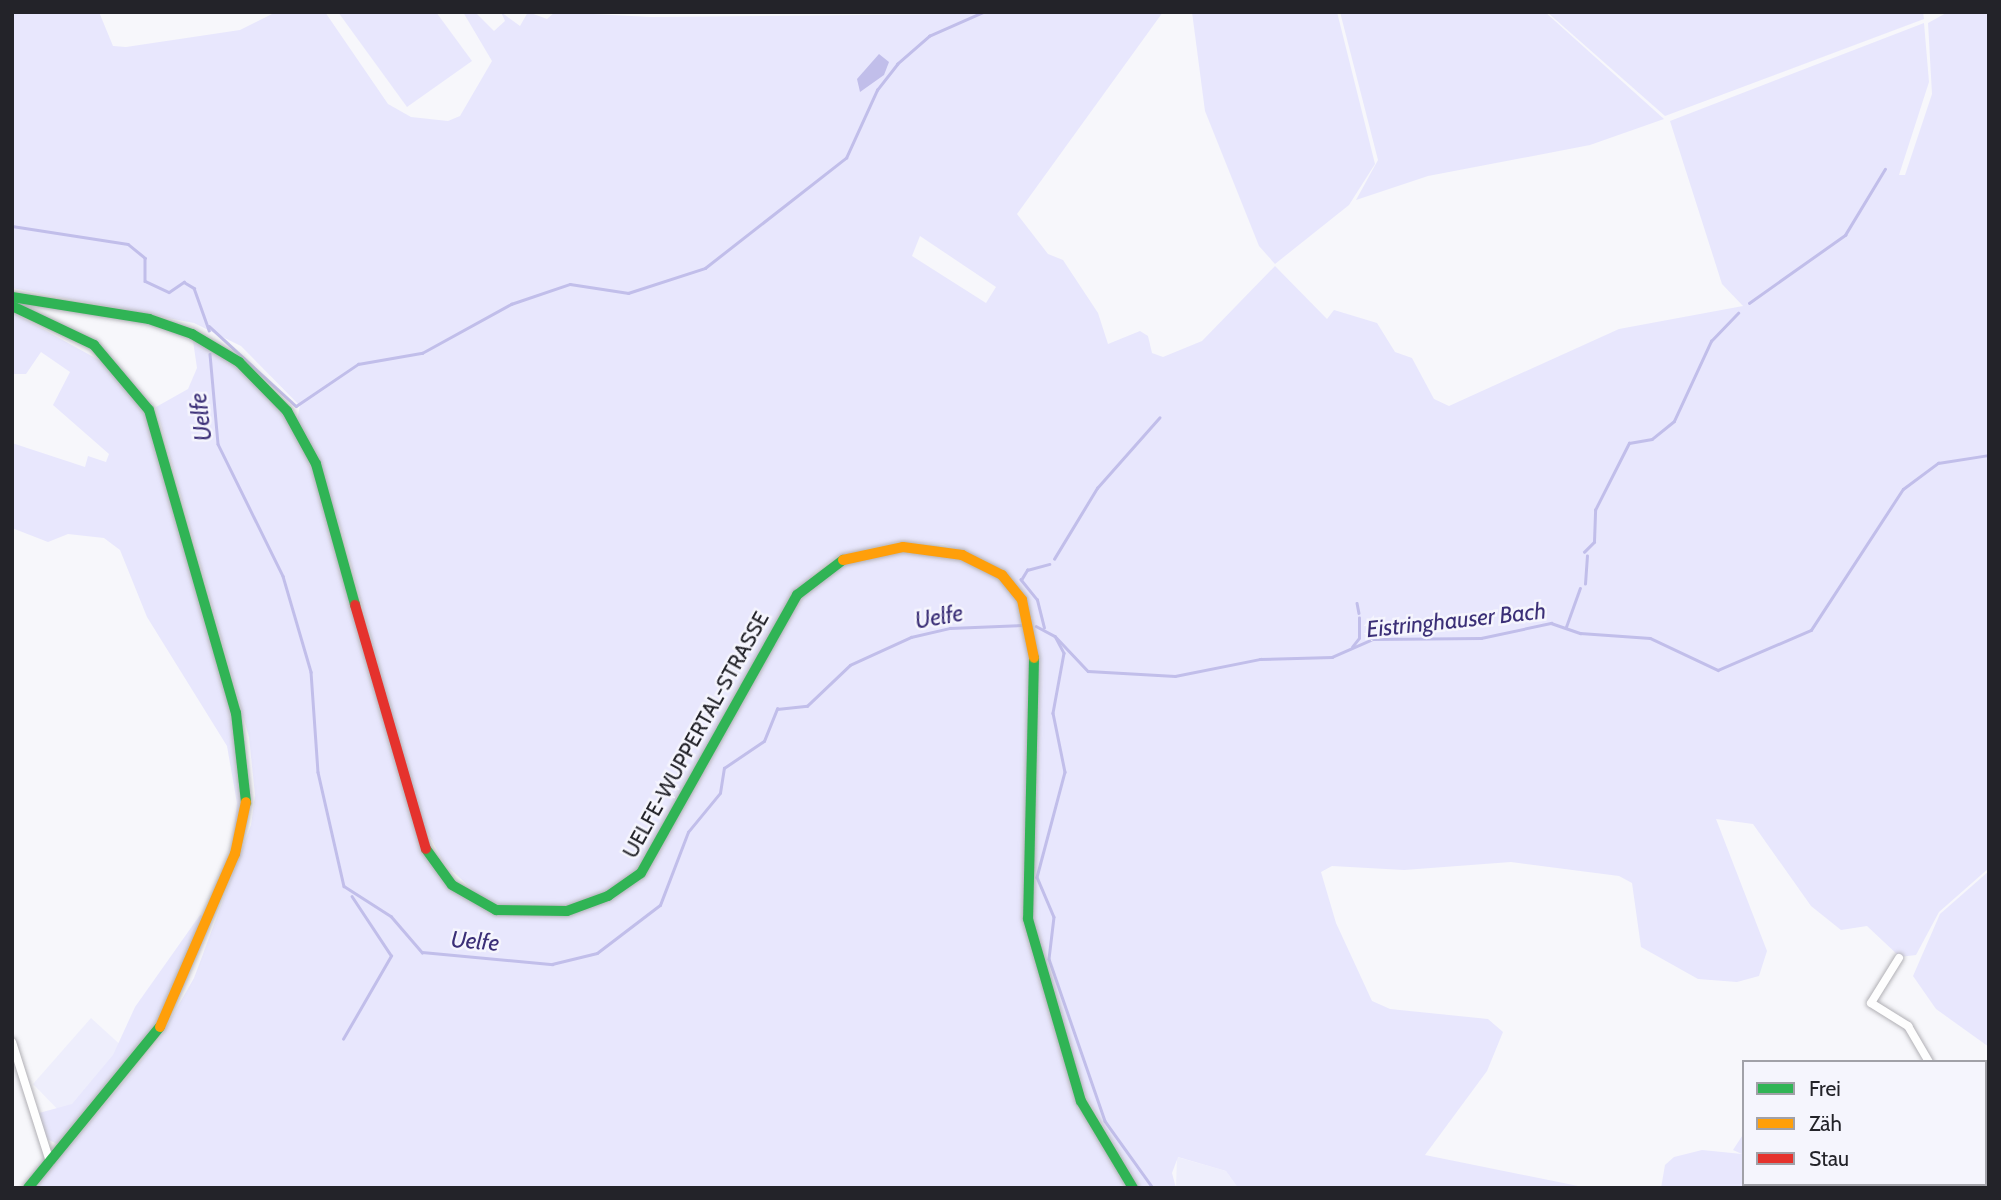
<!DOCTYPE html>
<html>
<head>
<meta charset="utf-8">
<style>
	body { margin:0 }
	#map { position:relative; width:2001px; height:1200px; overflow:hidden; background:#f7f7fb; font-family:Cabin,sans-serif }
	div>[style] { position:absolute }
	.built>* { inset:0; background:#eeeefc }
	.green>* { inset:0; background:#e8e7fd }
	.water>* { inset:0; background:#c1beea }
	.stream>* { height:2.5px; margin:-1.25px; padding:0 1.25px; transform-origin:1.25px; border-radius:1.25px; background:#c1beea }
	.roads { filter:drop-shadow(0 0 2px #b1b0b5) drop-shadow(0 0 2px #b1b0b5) }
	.street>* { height:8px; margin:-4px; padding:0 4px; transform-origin:4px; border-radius:4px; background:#fefefe }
	.fast>* { height:10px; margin:-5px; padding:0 5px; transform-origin:5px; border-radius:5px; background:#30b455 }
	.slow>* { height:10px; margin:-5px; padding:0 5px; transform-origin:5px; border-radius:5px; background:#ff9f0a }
	.jam>* { height:10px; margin:-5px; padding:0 5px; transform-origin:5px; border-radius:5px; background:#e5322d }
	span { translate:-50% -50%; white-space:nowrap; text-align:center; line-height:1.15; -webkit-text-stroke:5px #f5f5fd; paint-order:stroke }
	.street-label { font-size:21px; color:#232329 }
	.water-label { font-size:23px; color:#3b2f77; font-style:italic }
	.frame { position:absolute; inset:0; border:14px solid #232329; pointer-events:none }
	.legend { position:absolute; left:1742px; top:1060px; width:245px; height:126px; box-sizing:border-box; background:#f5f5fd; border:2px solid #a1a1a8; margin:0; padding:9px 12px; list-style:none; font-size:21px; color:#232329 }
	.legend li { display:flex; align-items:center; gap:14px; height:35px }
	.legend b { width:35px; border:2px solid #a1a1a8 }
</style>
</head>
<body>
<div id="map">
	<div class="built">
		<i style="clip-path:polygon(91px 1018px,125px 1049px,67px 1119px,33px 1084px)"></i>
		<i style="clip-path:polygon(1177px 1157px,1226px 1171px,1238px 1188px,1176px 1188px)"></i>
	</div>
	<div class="green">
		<i style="clip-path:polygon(evenodd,12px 12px,99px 12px,113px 46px,126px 47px,240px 30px,276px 12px,325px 12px,388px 104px,411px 117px,448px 121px,460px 116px,492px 61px,463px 12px,475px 12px,494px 31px,505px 21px,501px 12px,520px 26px,528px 12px,547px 19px,555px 12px,651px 17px,1163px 12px,1017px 214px,1048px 254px,1063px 260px,1098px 313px,1108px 344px,1140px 331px,1148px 336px,1152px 353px,1163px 357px,1202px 341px,1275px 266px,1327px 319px,1334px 310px,1377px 323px,1395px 352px,1412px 358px,1434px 399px,1449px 406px,1619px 329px,1743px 306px,1722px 284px,1670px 121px,1924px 23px,1929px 82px,1899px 175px,1905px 175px,1932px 94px,1928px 23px,1948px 12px,1989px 12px,1989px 868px,1939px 912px,1916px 955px,1900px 957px,1867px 926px,1841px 930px,1811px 906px,1753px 824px,1716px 819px,1767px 951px,1759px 976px,1737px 982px,1698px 979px,1641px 947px,1632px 883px,1619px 876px,1511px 862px,1404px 870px,1332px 866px,1321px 872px,1336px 923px,1372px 1001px,1390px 1009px,1488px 1019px,1503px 1032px,1487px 1071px,1425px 1155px,1588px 1188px,1238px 1188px,1226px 1171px,1178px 1157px,1172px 1173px,1176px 1188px,1139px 1188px,1073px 1074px,1032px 928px,1026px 878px,1031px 776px,1036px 776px,1034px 682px,1024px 883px,1028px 919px,1081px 1101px,1133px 1188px,34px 1188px,158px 1041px,194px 978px,251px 825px,255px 795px,249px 737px,156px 407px,188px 389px,197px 368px,192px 334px,252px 373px,304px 439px,421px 841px,452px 885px,496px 910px,567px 911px,608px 896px,626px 886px,641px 873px,651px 859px,797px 595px,831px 565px,885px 548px,951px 552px,988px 565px,1022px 598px,989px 562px,943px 544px,896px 542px,837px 557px,816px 571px,790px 602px,640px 872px,591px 902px,548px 911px,500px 905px,477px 894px,444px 863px,419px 816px,342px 531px,297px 420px,300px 406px,241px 346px,194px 323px,12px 288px,12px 12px,920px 236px,996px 287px,986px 303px,912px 256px,920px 236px)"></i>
		<i style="clip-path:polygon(338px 12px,436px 12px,472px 61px,407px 107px)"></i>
		<i style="clip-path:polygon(1192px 12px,1337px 12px,1375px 164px,1349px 205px,1275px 264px,1259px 246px,1205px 111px)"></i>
		<i style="clip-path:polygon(1340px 12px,1545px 12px,1664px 119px,1590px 145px,1428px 176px,1356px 200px,1378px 160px)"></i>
		<i style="clip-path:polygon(1547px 12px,1923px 12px,1924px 19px,1665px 116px)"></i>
		<i style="clip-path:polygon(12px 312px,108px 365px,145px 414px,239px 742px,244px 791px,231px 857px,237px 803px,227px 746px,147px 617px,120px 550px,104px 538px,68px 534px,48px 542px,12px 528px,12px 443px,85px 467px,88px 456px,106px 462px,109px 454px,53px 405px,70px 372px,41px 352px,26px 374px,12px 374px)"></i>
		<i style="clip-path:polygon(1989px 871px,1989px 1047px,1936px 1009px,1913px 976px,1940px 914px)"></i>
		<i style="clip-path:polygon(200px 915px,206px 917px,165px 1012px,57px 1144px,45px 1138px,39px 1113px,72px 1104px,113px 1055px,135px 1007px)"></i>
		<i style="clip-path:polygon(1744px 1133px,1744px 1184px,1855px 1188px,1661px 1188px,1665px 1165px,1674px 1157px,1702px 1150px,1742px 1154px,1733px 1150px)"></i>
		<i style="clip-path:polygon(1989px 1140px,1989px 1188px,1858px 1188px,1985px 1184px)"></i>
	</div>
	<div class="water">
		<i style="clip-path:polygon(879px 54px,889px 62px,884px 75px,860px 92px,857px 79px)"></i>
	</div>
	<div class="stream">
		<i style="left:12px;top:226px;width:117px;rotate:8.8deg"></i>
		<i style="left:128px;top:244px;width:22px;rotate:39deg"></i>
		<i style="left:145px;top:258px;width:23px;rotate:90deg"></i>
		<i style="left:145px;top:281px;width:26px;rotate:25deg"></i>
		<i style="left:169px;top:292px;width:18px;rotate:-34deg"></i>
		<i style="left:184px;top:282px;width:12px;rotate:31deg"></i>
		<i style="left:194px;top:288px;width:45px;rotate:70.3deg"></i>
		<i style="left:1749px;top:303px;width:118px;rotate:-35.3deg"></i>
		<i style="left:1845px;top:235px;width:77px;rotate:-58.8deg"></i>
		<i style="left:209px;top:326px;width:118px;rotate:42.6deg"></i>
		<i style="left:296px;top:406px;width:75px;rotate:-34.1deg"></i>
		<i style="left:358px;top:364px;width:65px;rotate:-9.8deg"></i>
		<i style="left:422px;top:353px;width:102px;rotate:-28.8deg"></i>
		<i style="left:511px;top:304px;width:62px;rotate:-18.7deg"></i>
		<i style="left:570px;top:284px;width:59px;rotate:8.8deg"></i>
		<i style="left:628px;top:293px;width:81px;rotate:-18deg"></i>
		<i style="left:705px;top:268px;width:179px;rotate:-38deg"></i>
		<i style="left:846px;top:158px;width:75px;rotate:-65.5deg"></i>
		<i style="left:877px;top:90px;width:33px;rotate:-52deg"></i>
		<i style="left:897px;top:64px;width:43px;rotate:-41.2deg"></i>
		<i style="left:929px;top:36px;width:59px;rotate:-24deg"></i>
		<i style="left:210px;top:354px;width:90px;rotate:84.9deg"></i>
		<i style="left:218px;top:444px;width:147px;rotate:63.8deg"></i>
		<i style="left:283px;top:576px;width:100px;rotate:73.7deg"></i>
		<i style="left:311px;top:672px;width:100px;rotate:86deg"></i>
		<i style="left:318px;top:772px;width:117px;rotate:77.2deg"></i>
		<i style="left:344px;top:886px;width:56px;rotate:32.6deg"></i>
		<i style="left:391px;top:916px;width:48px;rotate:49.3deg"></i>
		<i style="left:422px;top:952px;width:131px;rotate:5.3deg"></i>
		<i style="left:552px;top:964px;width:46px;rotate:-13.7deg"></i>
		<i style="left:597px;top:953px;width:79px;rotate:-37.3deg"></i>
		<i style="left:660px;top:905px;width:78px;rotate:-69deg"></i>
		<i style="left:688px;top:832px;width:50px;rotate:-50.6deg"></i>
		<i style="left:720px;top:793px;width:25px;rotate:-81deg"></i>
		<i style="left:724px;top:768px;width:48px;rotate:-34deg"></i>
		<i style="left:764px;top:741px;width:35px;rotate:-68deg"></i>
		<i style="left:777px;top:709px;width:30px;rotate:-6deg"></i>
		<i style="left:807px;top:706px;width:59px;rotate:-43.6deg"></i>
		<i style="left:850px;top:665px;width:67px;rotate:-24.7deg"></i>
		<i style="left:911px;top:637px;width:40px;rotate:-13deg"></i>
		<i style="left:950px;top:628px;width:74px;rotate:-2.3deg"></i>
		<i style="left:1584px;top:552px;width:14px;rotate:-45deg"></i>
		<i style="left:1594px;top:542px;width:32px;rotate:-88deg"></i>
		<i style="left:1595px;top:510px;width:75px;rotate:-63.1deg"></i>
		<i style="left:1629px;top:443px;width:23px;rotate:-10deg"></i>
		<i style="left:1652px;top:439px;width:28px;rotate:-39deg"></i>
		<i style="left:1674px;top:421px;width:88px;rotate:-65.2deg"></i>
		<i style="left:1711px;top:341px;width:39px;rotate:-46deg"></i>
		<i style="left:1054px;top:559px;width:83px;rotate:-58.8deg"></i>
		<i style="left:1097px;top:488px;width:94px;rotate:-48.5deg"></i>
		<i style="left:1585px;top:584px;width:28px;rotate:-86deg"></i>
		<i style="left:1357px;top:603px;width:10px;rotate:79deg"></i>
		<i style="left:1036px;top:626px;width:21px;rotate:28deg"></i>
		<i style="left:1055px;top:636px;width:19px;rotate:62deg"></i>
		<i style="left:1064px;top:653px;width:61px;rotate:100.4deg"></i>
		<i style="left:1053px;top:713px;width:60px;rotate:78.5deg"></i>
		<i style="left:1065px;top:772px;width:109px;rotate:104.9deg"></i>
		<i style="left:1037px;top:877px;width:43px;rotate:67deg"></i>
		<i style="left:1054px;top:917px;width:42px;rotate:96.8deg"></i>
		<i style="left:1049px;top:959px;width:171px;rotate:70.9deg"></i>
		<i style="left:1105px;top:1121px;width:82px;rotate:54.4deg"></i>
		<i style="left:1566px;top:627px;width:41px;rotate:-70.3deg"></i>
		<i style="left:1044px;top:628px;width:29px;rotate:-104deg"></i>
		<i style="left:1037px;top:600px;width:26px;rotate:-129deg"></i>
		<i style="left:1021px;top:580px;width:12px;rotate:-59deg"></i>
		<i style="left:1027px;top:570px;width:23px;rotate:-15deg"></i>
		<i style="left:1055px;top:636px;width:48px;rotate:46.7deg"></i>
		<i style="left:1088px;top:671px;width:87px;rotate:3.3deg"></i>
		<i style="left:1175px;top:676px;width:87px;rotate:-11.3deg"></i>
		<i style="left:1260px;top:659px;width:72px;rotate:-1.6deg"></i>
		<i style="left:1332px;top:657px;width:45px;rotate:-23.7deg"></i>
		<i style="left:1373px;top:639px;width:108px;rotate:-0.5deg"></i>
		<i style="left:1481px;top:638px;width:72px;rotate:-12.1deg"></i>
		<i style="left:1551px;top:623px;width:31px;rotate:19deg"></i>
		<i style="left:1580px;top:633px;width:70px;rotate:4.1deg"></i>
		<i style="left:1650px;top:638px;width:75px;rotate:25.2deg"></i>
		<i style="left:1718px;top:670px;width:101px;rotate:-23.3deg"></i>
		<i style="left:1811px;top:630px;width:168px;rotate:-56.9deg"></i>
		<i style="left:1903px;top:489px;width:44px;rotate:-36.6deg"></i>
		<i style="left:1938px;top:463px;width:52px;rotate:-8.9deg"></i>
		<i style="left:1352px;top:647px;width:11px;rotate:-52deg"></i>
		<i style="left:1359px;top:638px;width:20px;rotate:-90deg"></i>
		<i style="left:343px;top:1039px;width:96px;rotate:-60deg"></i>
		<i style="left:391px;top:956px;width:71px;rotate:-123.5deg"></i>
	</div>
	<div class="roads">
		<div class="street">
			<i style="left:1899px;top:958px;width:53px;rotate:121.9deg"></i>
			<i style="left:1871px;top:1003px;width:44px;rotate:31.9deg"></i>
			<i style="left:1908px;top:1026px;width:42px;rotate:59.7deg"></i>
			<i style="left:12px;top:1042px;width:126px;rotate:72.4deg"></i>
			<i style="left:1857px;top:1188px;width:4px;rotate:-76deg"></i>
		</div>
		<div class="fast">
			<i style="left:12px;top:297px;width:139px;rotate:9.1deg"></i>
			<i style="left:149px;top:319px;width:46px;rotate:19.2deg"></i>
			<i style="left:192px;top:334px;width:55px;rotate:30.8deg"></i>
			<i style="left:239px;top:362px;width:69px;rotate:45.6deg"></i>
			<i style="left:287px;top:411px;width:60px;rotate:61.3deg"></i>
			<i style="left:316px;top:464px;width:146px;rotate:74.5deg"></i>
			<i style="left:12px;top:306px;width:91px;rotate:25.4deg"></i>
			<i style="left:94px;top:345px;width:85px;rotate:49.8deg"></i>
			<i style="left:149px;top:410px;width:315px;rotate:74deg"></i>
			<i style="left:236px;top:713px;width:90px;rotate:83.6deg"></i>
			<i style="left:1034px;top:658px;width:261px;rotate:91.3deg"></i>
			<i style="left:1028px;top:919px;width:190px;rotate:73.8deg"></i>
			<i style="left:1081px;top:1101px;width:101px;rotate:59.1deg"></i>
			<i style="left:426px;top:849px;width:44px;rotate:54.2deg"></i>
			<i style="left:452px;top:885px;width:51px;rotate:29.6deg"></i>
			<i style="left:496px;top:910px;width:71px;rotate:0.8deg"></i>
			<i style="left:567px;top:911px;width:44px;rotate:-20.1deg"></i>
			<i style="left:608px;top:896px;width:40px;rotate:-34.9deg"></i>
			<i style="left:641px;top:873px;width:319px;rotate:-60.7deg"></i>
			<i style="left:797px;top:595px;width:58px;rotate:-37.3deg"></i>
			<i style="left:28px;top:1188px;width:208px;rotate:-50.7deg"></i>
		</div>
		<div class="slow">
			<i style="left:843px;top:560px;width:61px;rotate:-12.2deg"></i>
			<i style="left:903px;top:547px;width:60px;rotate:7.7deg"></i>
			<i style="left:962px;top:555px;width:45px;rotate:26.6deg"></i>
			<i style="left:1002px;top:575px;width:32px;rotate:51deg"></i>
			<i style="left:1022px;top:600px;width:59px;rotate:78.3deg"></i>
			<i style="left:160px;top:1027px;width:189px;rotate:-66.6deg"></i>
			<i style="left:235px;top:854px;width:53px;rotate:-78.1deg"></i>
		</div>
		<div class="jam">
			<i style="left:355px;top:605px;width:254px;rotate:73.8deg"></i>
		</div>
	</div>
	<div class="street-label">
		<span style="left:696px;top:735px;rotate:-61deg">UELFE-WUPPERTAL-STRASSE</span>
	</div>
	<div class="water-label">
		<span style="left:201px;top:417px;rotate:-97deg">Uelfe</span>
		<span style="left:939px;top:617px;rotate:-10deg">Uelfe</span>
		<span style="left:1456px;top:620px;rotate:-6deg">Eistringhauser Bach</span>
		<span style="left:475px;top:941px;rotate:5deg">Uelfe</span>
	</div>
	<div class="frame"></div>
	<ul class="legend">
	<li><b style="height:9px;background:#30b455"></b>Frei</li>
	<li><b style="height:9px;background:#ff9f0a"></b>Zäh</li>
	<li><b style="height:9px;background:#e5322d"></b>Stau</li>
	</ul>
</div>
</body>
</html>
